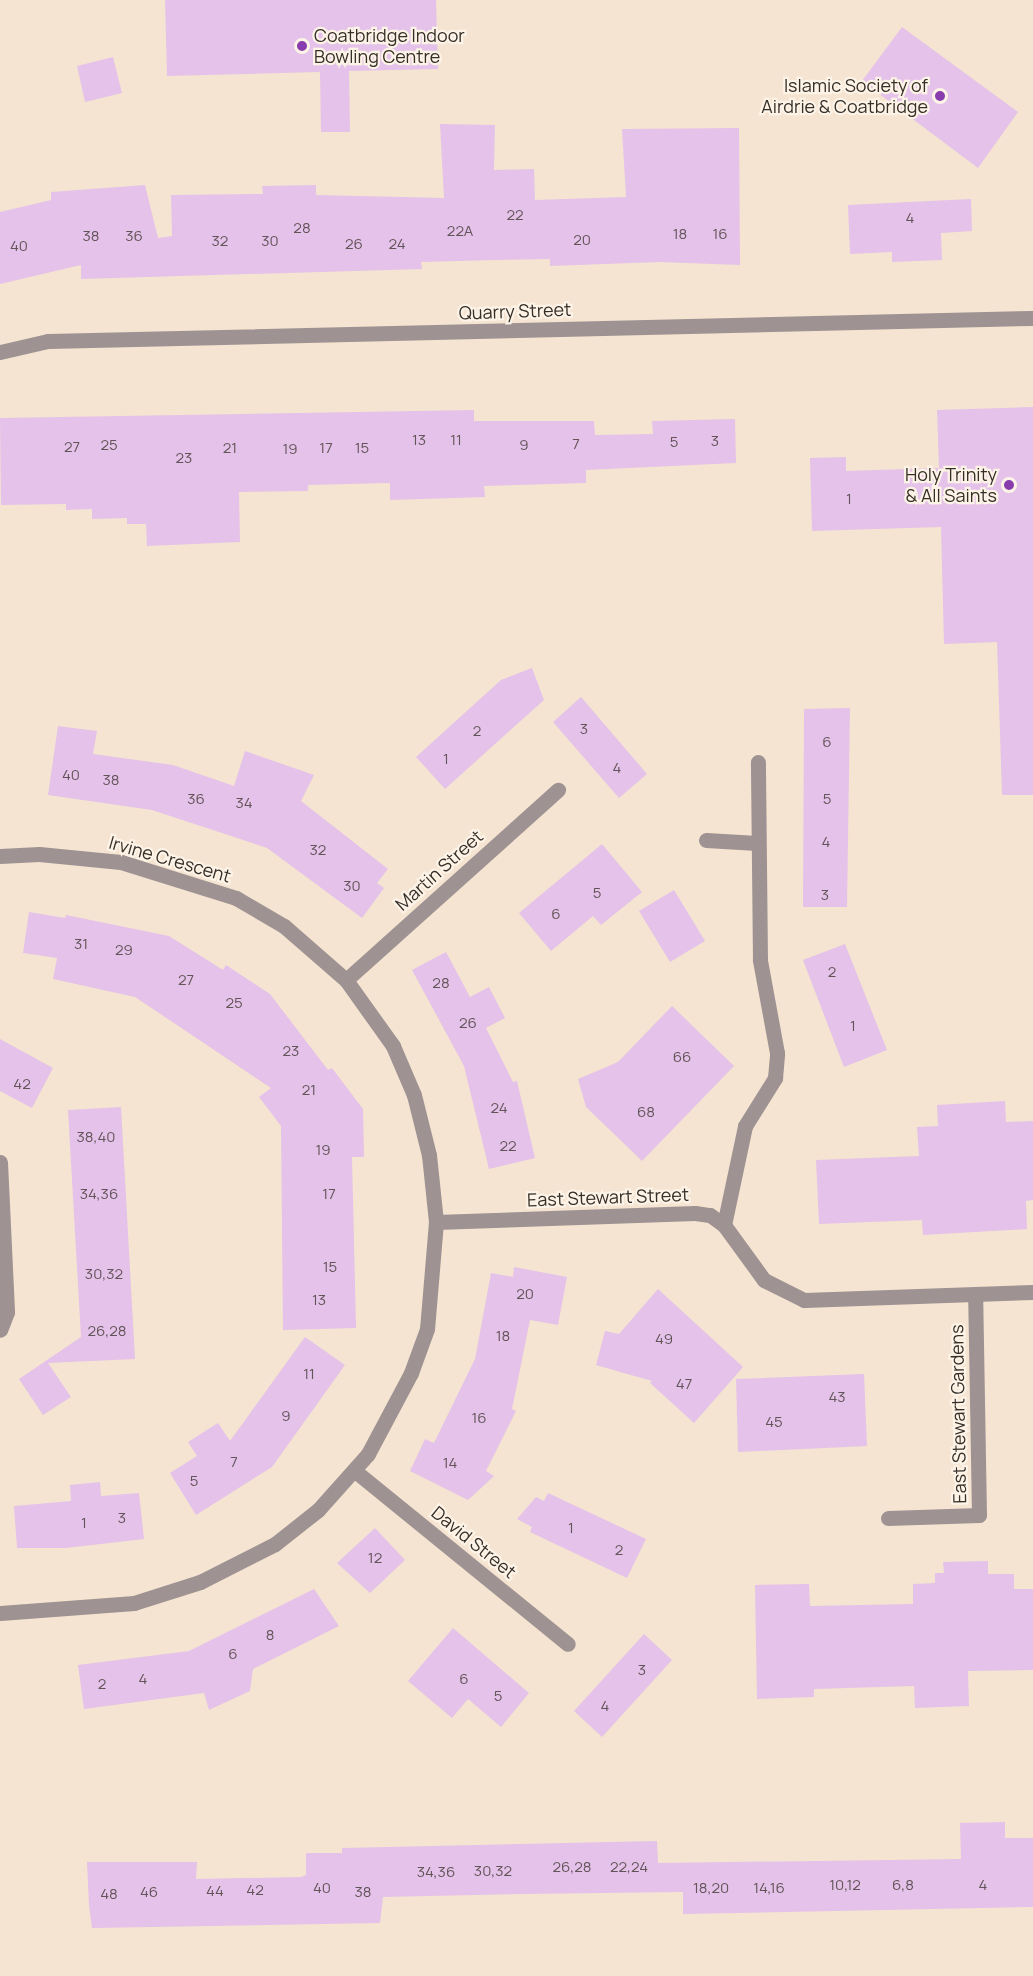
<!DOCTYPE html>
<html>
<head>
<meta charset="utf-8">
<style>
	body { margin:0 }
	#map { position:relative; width:1033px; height:1976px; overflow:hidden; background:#f5e4d1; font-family:Manrope,sans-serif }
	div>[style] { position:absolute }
	.building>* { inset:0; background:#e4c2e9 }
	.street>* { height:15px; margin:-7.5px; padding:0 7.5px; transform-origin:7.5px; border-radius:7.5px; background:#9e9292 }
	.dots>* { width:16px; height:16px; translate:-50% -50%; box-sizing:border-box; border:3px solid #fdf3e7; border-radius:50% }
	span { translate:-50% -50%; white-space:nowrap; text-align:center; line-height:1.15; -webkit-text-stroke:4.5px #fdf3e7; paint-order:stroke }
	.number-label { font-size:15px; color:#625458 }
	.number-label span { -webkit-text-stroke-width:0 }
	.poi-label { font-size:18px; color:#362f28 }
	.left { translate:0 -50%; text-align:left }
	.right { translate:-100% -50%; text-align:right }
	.street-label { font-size:18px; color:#362f28 }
</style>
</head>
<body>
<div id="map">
	<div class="building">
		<i style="clip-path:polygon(165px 0,436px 0,438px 69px,349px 71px,350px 132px,321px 132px,320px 72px,167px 76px)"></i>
		<i style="clip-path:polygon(902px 27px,1018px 112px,978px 168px,862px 81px)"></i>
		<i style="clip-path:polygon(113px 57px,122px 93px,85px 102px,77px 66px)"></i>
		<i style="clip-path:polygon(440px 124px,495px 125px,494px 170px,534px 169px,535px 200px,626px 197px,622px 129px,739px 128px,740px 265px,660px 262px,550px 266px,550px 259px,495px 260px,421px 262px,422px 269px,81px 279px,81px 265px,0 284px,0 212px,51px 200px,51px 192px,145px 185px,158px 238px,172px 236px,171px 195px,263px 194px,262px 186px,316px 185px,316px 195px,444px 198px)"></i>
		<i style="clip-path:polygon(971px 199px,972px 231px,941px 233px,942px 260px,892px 262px,892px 252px,850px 254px,848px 205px)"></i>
		<i style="clip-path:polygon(1033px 407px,1033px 795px,1002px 795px,997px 642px,944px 644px,941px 527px,812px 531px,810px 458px,846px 457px,846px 471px,939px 468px,937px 410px)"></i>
		<i style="clip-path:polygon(474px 410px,474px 421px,594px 421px,595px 435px,653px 434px,652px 421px,735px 419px,736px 463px,586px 470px,586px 483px,484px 486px,485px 497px,390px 500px,390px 483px,308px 485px,308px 491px,239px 492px,240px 542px,147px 546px,146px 524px,127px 524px,127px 518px,92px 519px,92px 509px,66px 510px,66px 504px,1px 505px,0 418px)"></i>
		<i style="clip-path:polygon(532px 668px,544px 700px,445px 789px,416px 757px,501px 680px)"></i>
		<i style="clip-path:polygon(581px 697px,647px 774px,619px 798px,553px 722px)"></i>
		<i style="clip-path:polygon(850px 708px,847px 907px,803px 907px,804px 709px)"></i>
		<i style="clip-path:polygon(58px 726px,97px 731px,93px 754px,173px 765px,234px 786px,245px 751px,314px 775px,301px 801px,388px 869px,377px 883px,384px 888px,362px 918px,267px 848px,152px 810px,48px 795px)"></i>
		<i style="clip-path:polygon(602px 844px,642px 892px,601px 925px,593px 916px,551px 951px,519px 913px)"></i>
		<i style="clip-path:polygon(674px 890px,705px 941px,670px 962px,639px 911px)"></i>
		<i style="clip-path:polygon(29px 912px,65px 918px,66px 915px,169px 936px,223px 970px,226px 965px,270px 994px,328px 1070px,332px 1068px,363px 1109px,364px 1157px,352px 1157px,356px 1328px,283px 1330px,281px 1126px,259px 1097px,271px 1088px,135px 997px,53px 979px,57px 958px,23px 953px)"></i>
		<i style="clip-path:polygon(845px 944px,887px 1050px,844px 1067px,803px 960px)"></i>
		<i style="clip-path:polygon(446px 952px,470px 997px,489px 987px,505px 1018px,486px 1028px,513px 1082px,517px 1081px,535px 1158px,489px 1169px,464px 1066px,412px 970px)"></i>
		<i style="clip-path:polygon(672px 1006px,734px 1066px,642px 1161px,586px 1107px,578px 1079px,618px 1062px)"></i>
		<i style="clip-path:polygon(0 1039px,53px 1068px,32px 1108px,0 1091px)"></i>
		<i style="clip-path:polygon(1005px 1101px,1006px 1122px,1033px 1121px,1033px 1200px,1026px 1201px,1027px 1229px,923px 1235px,922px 1220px,819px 1224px,816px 1160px,919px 1156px,917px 1127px,938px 1126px,937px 1105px)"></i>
		<i style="clip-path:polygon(121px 1107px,135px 1359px,48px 1363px,71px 1397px,43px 1415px,19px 1379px,81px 1337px,68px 1110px)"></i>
		<i style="clip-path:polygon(514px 1267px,567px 1277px,558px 1325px,530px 1320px,512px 1409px,516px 1411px,486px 1471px,494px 1476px,468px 1500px,410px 1471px,425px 1439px,434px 1443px,475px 1359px,491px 1273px,513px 1277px)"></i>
		<i style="clip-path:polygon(658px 1289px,743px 1367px,694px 1423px,650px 1383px,652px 1381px,596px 1365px,605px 1331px,619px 1334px)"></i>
		<i style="clip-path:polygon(305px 1337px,345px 1365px,272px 1467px,196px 1515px,170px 1473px,197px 1456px,188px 1442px,218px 1423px,230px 1441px)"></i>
		<i style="clip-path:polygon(864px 1374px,867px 1446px,738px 1452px,736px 1379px)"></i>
		<i style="clip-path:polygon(100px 1482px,101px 1496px,139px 1493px,144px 1539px,66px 1548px,17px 1548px,14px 1506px,71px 1501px,70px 1485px)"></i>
		<i style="clip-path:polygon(548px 1493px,646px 1539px,627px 1578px,530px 1532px,532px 1527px,517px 1519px,536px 1497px,544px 1501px)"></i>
		<i style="clip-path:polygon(375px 1528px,405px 1560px,370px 1593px,337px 1563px)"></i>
		<i style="clip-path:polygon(988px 1561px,988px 1574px,1014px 1574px,1014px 1589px,1033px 1589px,1033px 1670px,968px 1671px,969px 1706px,915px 1708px,914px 1686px,814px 1689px,814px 1697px,757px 1699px,755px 1585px,809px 1584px,810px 1606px,913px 1604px,913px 1584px,935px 1583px,935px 1573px,944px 1573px,943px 1562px)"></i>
		<i style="clip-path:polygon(314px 1589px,339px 1626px,253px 1669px,250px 1691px,209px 1710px,204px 1693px,84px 1709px,78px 1665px,189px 1651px)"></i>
		<i style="clip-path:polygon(453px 1628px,529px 1693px,501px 1727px,468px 1699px,452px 1718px,408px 1681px)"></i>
		<i style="clip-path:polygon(644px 1634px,672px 1660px,602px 1737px,574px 1711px)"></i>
		<i style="clip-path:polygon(1005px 1822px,1005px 1838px,1033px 1838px,1033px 1907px,683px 1914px,683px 1892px,522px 1894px,383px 1897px,380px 1923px,92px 1928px,89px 1906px,87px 1862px,197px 1862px,196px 1879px,301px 1877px,306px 1875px,306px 1853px,342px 1853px,342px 1848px,657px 1841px,658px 1863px,961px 1859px,960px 1823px)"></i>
	</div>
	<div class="street">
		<i style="left:0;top:352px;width:49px;rotate:-12.9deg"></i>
		<i style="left:48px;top:341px;width:985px;rotate:-1.34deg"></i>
		<i style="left:706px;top:840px;width:51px;rotate:3.4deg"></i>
		<i style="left:0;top:856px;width:39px;rotate:-3deg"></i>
		<i style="left:39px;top:854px;width:82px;rotate:5.6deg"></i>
		<i style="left:121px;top:862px;width:121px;rotate:17.4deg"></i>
		<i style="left:236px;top:898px;width:56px;rotate:30.3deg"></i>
		<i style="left:284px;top:926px;width:82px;rotate:41.1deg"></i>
		<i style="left:346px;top:980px;width:81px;rotate:54.5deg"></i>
		<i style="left:393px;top:1046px;width:53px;rotate:66.8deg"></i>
		<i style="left:414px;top:1095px;width:62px;rotate:76deg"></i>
		<i style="left:429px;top:1155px;width:67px;rotate:84deg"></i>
		<i style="left:436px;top:1222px;width:107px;rotate:94.8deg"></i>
		<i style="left:427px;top:1329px;width:47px;rotate:110deg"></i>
		<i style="left:411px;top:1373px;width:92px;rotate:118deg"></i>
		<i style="left:368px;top:1454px;width:75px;rotate:131.8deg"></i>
		<i style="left:318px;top:1510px;width:55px;rotate:141.7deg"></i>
		<i style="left:275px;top:1544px;width:84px;rotate:153.1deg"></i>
		<i style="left:200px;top:1582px;width:69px;rotate:162.3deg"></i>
		<i style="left:134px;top:1603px;width:134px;rotate:175.7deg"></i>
		<i style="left:346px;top:980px;width:285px;rotate:-41.9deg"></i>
		<i style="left:0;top:1162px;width:150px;rotate:87.3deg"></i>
		<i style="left:7px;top:1312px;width:19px;rotate:111deg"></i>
		<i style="left:436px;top:1222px;width:259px;rotate:-2deg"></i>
		<i style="left:695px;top:1213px;width:15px;rotate:8deg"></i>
		<i style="left:710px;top:1215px;width:17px;rotate:36deg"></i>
		<i style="left:724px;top:1225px;width:68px;rotate:54deg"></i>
		<i style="left:764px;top:1280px;width:45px;rotate:26.6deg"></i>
		<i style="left:804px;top:1300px;width:229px;rotate:-2deg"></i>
		<i style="left:724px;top:1225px;width:101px;rotate:-78deg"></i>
		<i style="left:745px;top:1126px;width:57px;rotate:-58deg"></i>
		<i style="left:775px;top:1078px;width:25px;rotate:-85deg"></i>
		<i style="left:777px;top:1053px;width:95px;rotate:-100.4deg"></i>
		<i style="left:760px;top:960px;width:198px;rotate:-90.6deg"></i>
		<i style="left:355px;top:1471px;width:274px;rotate:39.1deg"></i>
		<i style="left:888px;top:1518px;width:91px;rotate:-1.9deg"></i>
		<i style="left:979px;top:1515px;width:221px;rotate:-91deg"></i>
	</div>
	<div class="dots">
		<i style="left:302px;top:46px;background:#893cad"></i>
		<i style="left:940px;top:96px;background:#893cad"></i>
		<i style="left:1009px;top:485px;background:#893cad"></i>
	</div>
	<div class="number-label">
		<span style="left:515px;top:215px">22</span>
		<span style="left:910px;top:218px">4</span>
		<span style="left:302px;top:228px">28</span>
		<span style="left:460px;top:231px">22A</span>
		<span style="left:680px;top:234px">18</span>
		<span style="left:720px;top:234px">16</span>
		<span style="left:91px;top:236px">38</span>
		<span style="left:134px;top:236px">36</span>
		<span style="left:582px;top:240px">20</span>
		<span style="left:220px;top:241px">32</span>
		<span style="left:270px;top:241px">30</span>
		<span style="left:354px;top:244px">26</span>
		<span style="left:397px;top:244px">24</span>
		<span style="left:19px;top:246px">40</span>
		<span style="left:419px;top:440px">13</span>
		<span style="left:456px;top:440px">11</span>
		<span style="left:715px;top:441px">3</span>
		<span style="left:674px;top:442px">5</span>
		<span style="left:576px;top:444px">7</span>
		<span style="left:109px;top:445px">25</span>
		<span style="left:524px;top:445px">9</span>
		<span style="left:72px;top:447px">27</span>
		<span style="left:230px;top:448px">21</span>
		<span style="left:326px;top:448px">17</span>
		<span style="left:362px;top:448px">15</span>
		<span style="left:290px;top:449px">19</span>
		<span style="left:184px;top:458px">23</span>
		<span style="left:849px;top:499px">1</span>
		<span style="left:584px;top:729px">3</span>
		<span style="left:477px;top:731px">2</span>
		<span style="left:827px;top:742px">6</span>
		<span style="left:446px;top:759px">1</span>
		<span style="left:617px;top:768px">4</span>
		<span style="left:71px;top:775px">40</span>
		<span style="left:111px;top:780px">38</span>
		<span style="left:196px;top:799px">36</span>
		<span style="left:827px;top:799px">5</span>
		<span style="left:244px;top:803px">34</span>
		<span style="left:826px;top:842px">4</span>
		<span style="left:318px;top:850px">32</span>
		<span style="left:352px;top:886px">30</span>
		<span style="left:597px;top:893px">5</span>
		<span style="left:825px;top:895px">3</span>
		<span style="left:556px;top:914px">6</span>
		<span style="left:81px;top:944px">31</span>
		<span style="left:124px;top:950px">29</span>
		<span style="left:832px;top:972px">2</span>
		<span style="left:186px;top:980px">27</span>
		<span style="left:441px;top:983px">28</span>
		<span style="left:234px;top:1003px">25</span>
		<span style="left:468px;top:1023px">26</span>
		<span style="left:853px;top:1026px">1</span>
		<span style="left:291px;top:1051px">23</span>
		<span style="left:682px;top:1057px">66</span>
		<span style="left:22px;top:1084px">42</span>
		<span style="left:309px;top:1090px">21</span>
		<span style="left:499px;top:1108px">24</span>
		<span style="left:646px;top:1112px">68</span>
		<span style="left:96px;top:1137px">38,40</span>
		<span style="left:508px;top:1146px">22</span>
		<span style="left:323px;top:1150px">19</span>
		<span style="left:99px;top:1194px">34,36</span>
		<span style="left:329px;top:1194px">17</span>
		<span style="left:330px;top:1267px">15</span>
		<span style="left:104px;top:1274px">30,32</span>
		<span style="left:525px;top:1294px">20</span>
		<span style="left:319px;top:1300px">13</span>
		<span style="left:107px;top:1331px">26,28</span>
		<span style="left:503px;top:1336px">18</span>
		<span style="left:664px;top:1339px">49</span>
		<span style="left:309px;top:1374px">11</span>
		<span style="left:684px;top:1384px">47</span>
		<span style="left:837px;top:1397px">43</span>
		<span style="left:286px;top:1416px">9</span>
		<span style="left:479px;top:1418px">16</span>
		<span style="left:774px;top:1422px">45</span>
		<span style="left:234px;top:1462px">7</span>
		<span style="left:450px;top:1463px">14</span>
		<span style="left:194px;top:1481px">5</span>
		<span style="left:122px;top:1518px">3</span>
		<span style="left:84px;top:1523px">1</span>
		<span style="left:571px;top:1528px">1</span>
		<span style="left:619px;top:1550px">2</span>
		<span style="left:375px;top:1558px">12</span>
		<span style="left:270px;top:1635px">8</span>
		<span style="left:233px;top:1654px">6</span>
		<span style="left:642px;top:1670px">3</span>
		<span style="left:143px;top:1679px">4</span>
		<span style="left:464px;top:1679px">6</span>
		<span style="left:102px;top:1684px">2</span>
		<span style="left:498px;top:1696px">5</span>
		<span style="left:605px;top:1706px">4</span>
		<span style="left:572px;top:1867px">26,28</span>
		<span style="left:629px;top:1867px">22,24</span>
		<span style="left:493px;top:1871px">30,32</span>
		<span style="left:436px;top:1872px">34,36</span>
		<span style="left:845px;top:1885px">10,12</span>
		<span style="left:903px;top:1885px">6,8</span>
		<span style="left:983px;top:1885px">4</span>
		<span style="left:322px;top:1888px">40</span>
		<span style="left:711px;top:1888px">18,20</span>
		<span style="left:769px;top:1888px">14,16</span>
		<span style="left:255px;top:1890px">42</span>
		<span style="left:215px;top:1891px">44</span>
		<span style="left:149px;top:1892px">46</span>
		<span style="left:363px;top:1892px">38</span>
		<span style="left:109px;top:1894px">48</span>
	</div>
	<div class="poi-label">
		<span class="left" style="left:314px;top:46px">Coatbridge Indoor<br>Bowling Centre</span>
		<span class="right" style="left:928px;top:96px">Islamic Society of<br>Airdrie &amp; Coatbridge</span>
		<span class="right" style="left:997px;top:485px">Holy Trinity<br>&amp; All Saints</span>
	</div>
	<div class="street-label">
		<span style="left:515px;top:311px;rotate:-2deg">Quarry Street</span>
		<span style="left:170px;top:859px;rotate:16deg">Irvine Crescent</span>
		<span style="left:439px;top:870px;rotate:-42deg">Martin Street</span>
		<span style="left:608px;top:1197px;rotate:-2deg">East Stewart Street</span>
		<span style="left:958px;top:1414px;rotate:-91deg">East Stewart Gardens</span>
		<span style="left:474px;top:1542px;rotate:39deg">David Street</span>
	</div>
</div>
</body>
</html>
